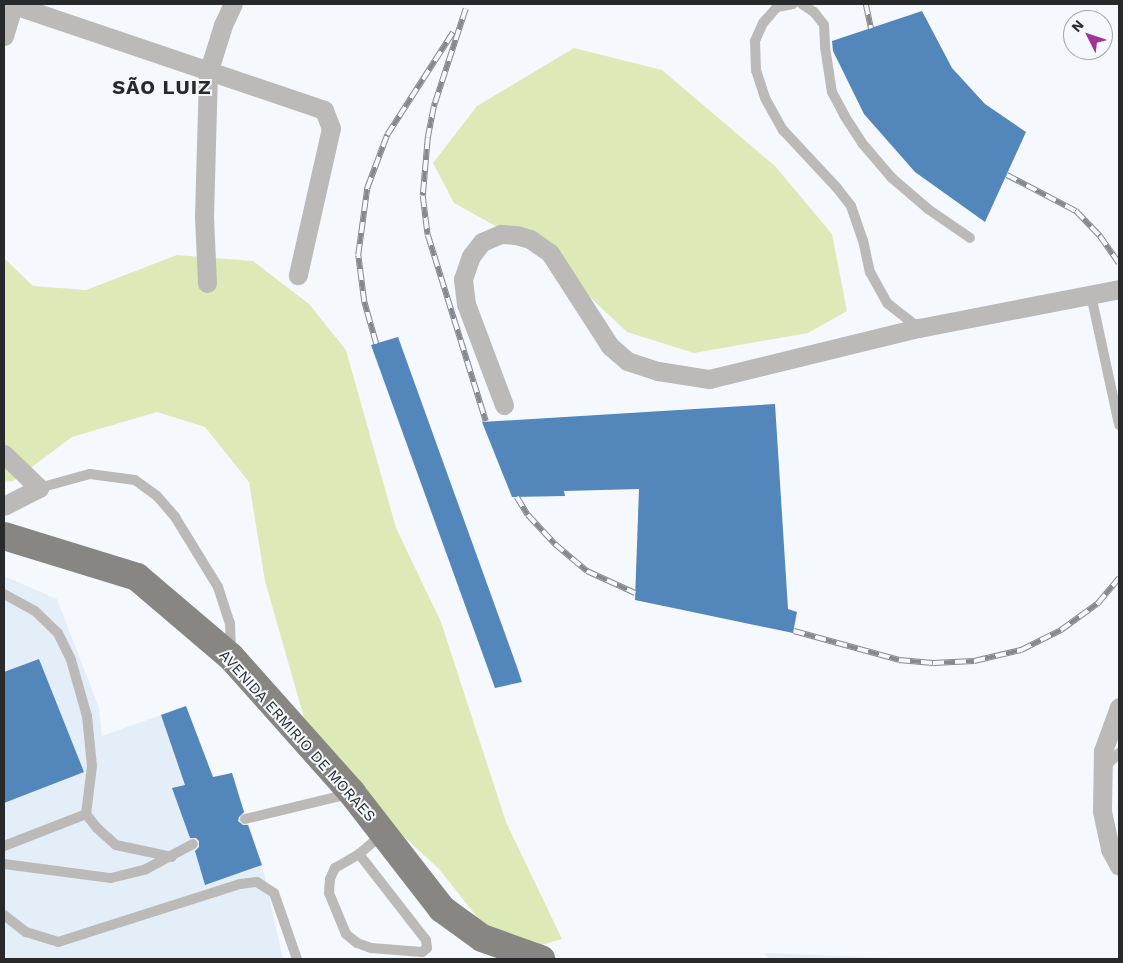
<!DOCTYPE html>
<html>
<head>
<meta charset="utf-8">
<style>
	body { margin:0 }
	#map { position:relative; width:1123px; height:963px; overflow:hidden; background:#f5f9fe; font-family:"Work Sans",sans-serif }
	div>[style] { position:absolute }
	.built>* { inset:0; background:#e4eef9 }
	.green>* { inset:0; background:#ddeab7 }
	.building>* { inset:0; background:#5386ba }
	.lane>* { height:10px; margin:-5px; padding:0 5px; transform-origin:5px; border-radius:5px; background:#bcbab8 }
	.street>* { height:19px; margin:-9.5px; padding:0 9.5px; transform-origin:9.5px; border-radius:9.5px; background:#bcbab8 }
	.primary>* { height:28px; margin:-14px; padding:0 14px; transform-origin:14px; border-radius:14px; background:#888682 }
	.rail>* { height:5.5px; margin-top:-2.75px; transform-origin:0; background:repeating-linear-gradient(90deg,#f5f9fe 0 11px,#86898c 0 22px); box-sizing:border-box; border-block:1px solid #86898c }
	span { translate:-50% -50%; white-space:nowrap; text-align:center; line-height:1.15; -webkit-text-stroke:4px #f5f9fe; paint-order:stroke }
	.street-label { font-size:15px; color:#27292b }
	.district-label { font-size:20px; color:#27292b; font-weight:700; letter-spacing:1px }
	.frame { position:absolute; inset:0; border:5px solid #27292b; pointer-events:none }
	.north { position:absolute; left:1063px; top:10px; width:50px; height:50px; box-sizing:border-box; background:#f5f9fe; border:1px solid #a3a6aa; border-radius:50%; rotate:311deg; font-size:14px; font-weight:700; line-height:20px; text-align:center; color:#27292b }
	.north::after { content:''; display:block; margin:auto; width:18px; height:22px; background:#a13595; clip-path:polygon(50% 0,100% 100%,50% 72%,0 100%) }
</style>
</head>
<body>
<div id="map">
	<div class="built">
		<i style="clip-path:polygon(4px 576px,57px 599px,99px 708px,102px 736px,186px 706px,213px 777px,232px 773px,262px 865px,283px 959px,4px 959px)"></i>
		<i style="clip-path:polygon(764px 953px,917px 959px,769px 959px)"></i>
	</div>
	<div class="green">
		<i style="clip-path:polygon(574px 48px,662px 70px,775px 166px,832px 234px,847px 311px,808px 333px,694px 353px,627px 332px,541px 251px,454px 203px,433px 163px,477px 106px)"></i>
		<i style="clip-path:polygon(177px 255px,253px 261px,309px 304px,346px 350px,396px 528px,441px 622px,506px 822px,562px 939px,507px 955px,439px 869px,314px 753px,265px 581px,249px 482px,205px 427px,157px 412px,72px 437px,13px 481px,4px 482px,4px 258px,33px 286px,86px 290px)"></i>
	</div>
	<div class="building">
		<i style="clip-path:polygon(922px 11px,952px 68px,985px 104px,1026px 132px,985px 222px,915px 172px,864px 114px,833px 51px,832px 41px)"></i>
		<i style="clip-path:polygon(398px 337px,517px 667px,522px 682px,495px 688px,371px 345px)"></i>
		<i style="clip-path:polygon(775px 404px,788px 609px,797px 612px,793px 633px,635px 600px,639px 489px,564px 491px,565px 496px,512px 497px,482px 422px)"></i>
		<i style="clip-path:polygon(39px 659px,84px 772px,4px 803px,4px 672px)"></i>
		<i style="clip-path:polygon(186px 706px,213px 777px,232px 773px,244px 812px,239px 817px,238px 821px,243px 825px,248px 825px,262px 865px,205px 885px,195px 851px,199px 847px,199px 841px,196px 838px,190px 838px,172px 788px,185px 785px,161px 715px)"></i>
	</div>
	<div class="lane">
		<i style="left:793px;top:4px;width:16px;rotate:169deg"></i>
		<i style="left:777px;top:7px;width:21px;rotate:131deg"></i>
		<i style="left:763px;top:23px;width:20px;rotate:114deg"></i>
		<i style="left:755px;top:41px;width:29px;rotate:88deg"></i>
		<i style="left:756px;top:70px;width:29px;rotate:72deg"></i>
		<i style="left:765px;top:98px;width:37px;rotate:61deg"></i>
		<i style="left:783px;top:130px;width:79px;rotate:47deg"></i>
		<i style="left:837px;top:188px;width:23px;rotate:52deg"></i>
		<i style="left:851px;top:206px;width:36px;rotate:71deg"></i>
		<i style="left:863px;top:240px;width:33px;rotate:78deg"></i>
		<i style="left:870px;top:272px;width:35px;rotate:61deg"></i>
		<i style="left:887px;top:303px;width:41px;rotate:38deg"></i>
		<i style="left:802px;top:4px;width:14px;rotate:34deg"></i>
		<i style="left:814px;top:12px;width:16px;rotate:52deg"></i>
		<i style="left:824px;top:25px;width:22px;rotate:87deg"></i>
		<i style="left:825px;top:47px;width:46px;rotate:81.2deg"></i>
		<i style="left:832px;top:92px;width:26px;rotate:62deg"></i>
		<i style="left:844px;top:115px;width:33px;rotate:57deg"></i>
		<i style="left:862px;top:143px;width:46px;rotate:49.4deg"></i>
		<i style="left:892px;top:178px;width:48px;rotate:40.7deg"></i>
		<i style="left:928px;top:209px;width:51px;rotate:34.6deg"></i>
		<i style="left:1091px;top:295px;width:133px;rotate:77.8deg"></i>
		<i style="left:39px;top:488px;width:53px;rotate:-15.4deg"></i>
		<i style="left:90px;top:474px;width:45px;rotate:7.6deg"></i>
		<i style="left:135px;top:480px;width:27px;rotate:36deg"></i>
		<i style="left:157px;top:496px;width:28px;rotate:49deg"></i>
		<i style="left:175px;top:517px;width:82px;rotate:58.4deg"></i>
		<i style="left:218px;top:587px;width:38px;rotate:72deg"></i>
		<i style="left:230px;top:623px;width:28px;rotate:88deg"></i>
		<i style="left:4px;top:594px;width:35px;rotate:29deg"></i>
		<i style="left:35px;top:611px;width:32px;rotate:44deg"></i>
		<i style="left:58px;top:633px;width:30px;rotate:64deg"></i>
		<i style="left:71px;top:660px;width:58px;rotate:74.1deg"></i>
		<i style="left:87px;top:716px;width:50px;rotate:84.3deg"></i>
		<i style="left:92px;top:766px;width:48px;rotate:97.1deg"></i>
		<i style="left:86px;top:814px;width:18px;rotate:52deg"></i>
		<i style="left:97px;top:828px;width:25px;rotate:42deg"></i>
		<i style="left:116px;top:845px;width:57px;rotate:12.1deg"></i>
		<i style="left:1103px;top:769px;width:23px;rotate:-45deg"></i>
		<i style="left:245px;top:819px;width:106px;rotate:-13.6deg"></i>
		<i style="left:4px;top:846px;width:88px;rotate:-21.3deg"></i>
		<i style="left:359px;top:854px;width:109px;rotate:52.1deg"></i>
		<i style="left:426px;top:940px;width:8px;rotate:83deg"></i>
		<i style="left:427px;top:948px;width:6px;rotate:141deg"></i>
		<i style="left:422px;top:952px;width:51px;rotate:-175.5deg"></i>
		<i style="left:371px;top:948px;width:15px;rotate:-160deg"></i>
		<i style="left:357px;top:943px;width:14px;rotate:-141deg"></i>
		<i style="left:346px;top:934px;width:44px;rotate:-112.5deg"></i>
		<i style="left:329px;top:893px;width:14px;rotate:-86deg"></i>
		<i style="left:330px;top:879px;width:12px;rotate:-66deg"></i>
		<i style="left:335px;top:868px;width:28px;rotate:-30deg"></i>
		<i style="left:359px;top:854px;width:31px;rotate:-40deg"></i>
		<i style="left:4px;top:864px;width:108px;rotate:7.5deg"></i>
		<i style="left:111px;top:878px;width:36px;rotate:-14deg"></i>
		<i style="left:146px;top:869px;width:53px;rotate:-28deg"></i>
		<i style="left:4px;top:915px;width:28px;rotate:38deg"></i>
		<i style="left:26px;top:932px;width:34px;rotate:17deg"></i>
		<i style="left:58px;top:942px;width:191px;rotate:-17.7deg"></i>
		<i style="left:240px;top:884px;width:17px;rotate:-7deg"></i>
		<i style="left:257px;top:882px;width:20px;rotate:33deg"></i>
		<i style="left:274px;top:893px;width:70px;rotate:70.8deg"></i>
	</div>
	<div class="street">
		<i style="left:11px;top:4px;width:330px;rotate:18.7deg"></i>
		<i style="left:324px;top:110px;width:19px;rotate:69deg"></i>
		<i style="left:331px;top:128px;width:151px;rotate:102.7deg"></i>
		<i style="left:4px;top:36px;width:34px;rotate:-73deg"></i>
		<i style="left:207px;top:283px;width:67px;rotate:-92.6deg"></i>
		<i style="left:204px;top:216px;width:143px;rotate:-88.4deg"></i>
		<i style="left:208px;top:73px;width:50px;rotate:-72.6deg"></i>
		<i style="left:223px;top:25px;width:23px;rotate:-65deg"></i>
		<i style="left:504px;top:405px;width:108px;rotate:-110.6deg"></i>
		<i style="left:466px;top:304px;width:25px;rotate:-97deg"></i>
		<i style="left:463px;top:279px;width:24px;rotate:-71deg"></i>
		<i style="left:471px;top:256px;width:18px;rotate:-52deg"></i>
		<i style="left:482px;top:242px;width:21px;rotate:-23deg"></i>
		<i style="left:501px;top:234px;width:15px;rotate:4deg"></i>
		<i style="left:516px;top:235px;width:15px;rotate:16deg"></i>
		<i style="left:530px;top:239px;width:24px;rotate:35deg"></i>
		<i style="left:550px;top:253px;width:111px;rotate:57.2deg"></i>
		<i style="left:610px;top:346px;width:23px;rotate:41deg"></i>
		<i style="left:627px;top:361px;width:33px;rotate:18deg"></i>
		<i style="left:658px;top:371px;width:52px;rotate:8.9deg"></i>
		<i style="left:709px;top:379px;width:216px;rotate:-13.7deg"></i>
		<i style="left:919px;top:328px;width:204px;rotate:-11deg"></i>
		<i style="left:4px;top:454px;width:49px;rotate:44.2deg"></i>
		<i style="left:39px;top:488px;width:39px;rotate:153deg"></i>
		<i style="left:1119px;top:707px;width:47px;rotate:110deg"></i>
		<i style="left:1103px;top:751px;width:60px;rotate:91deg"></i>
		<i style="left:1102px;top:811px;width:39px;rotate:78deg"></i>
		<i style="left:1110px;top:849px;width:19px;rotate:62deg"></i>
	</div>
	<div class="primary">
		<i style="left:4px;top:536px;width:139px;rotate:17.1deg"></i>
		<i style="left:137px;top:577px;width:123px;rotate:40.4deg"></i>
		<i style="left:231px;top:657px;width:182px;rotate:48.3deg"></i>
		<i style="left:352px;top:793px;width:147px;rotate:52.2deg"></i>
		<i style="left:442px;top:909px;width:49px;rotate:35.9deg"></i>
		<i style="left:482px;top:938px;width:63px;rotate:19.6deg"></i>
	</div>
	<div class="rail">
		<i style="left:866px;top:4px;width:25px;rotate:78deg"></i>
		<i style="left:466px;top:9px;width:103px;rotate:108.1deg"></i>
		<i style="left:434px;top:107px;width:32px;rotate:101deg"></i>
		<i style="left:428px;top:138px;width:58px;rotate:94.9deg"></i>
		<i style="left:423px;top:196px;width:39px;rotate:83deg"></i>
		<i style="left:428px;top:235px;width:195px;rotate:72.7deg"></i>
		<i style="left:1007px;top:175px;width:78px;rotate:27.6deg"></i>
		<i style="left:1076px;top:211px;width:35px;rotate:46deg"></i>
		<i style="left:1100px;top:236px;width:33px;rotate:55deg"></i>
		<i style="left:376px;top:344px;width:44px;rotate:-105.9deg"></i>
		<i style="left:364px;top:302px;width:47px;rotate:-97.3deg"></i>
		<i style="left:358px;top:255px;width:68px;rotate:-82.3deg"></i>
		<i style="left:367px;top:188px;width:57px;rotate:-69.3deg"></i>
		<i style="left:387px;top:135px;width:122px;rotate:-57.3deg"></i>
		<i style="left:517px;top:497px;width:21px;rotate:59deg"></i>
		<i style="left:528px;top:515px;width:40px;rotate:47deg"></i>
		<i style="left:555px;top:544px;width:42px;rotate:40.2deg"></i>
		<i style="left:587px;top:571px;width:53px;rotate:24.6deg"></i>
		<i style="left:794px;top:631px;width:109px;rotate:15.4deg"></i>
		<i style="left:899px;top:660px;width:34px;rotate:5deg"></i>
		<i style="left:933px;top:663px;width:41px;rotate:-2.8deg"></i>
		<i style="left:974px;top:661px;width:48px;rotate:-13.2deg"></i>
		<i style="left:1021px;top:650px;width:45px;rotate:-26.6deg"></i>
		<i style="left:1061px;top:630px;width:46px;rotate:-36.1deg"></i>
		<i style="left:1098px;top:603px;width:33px;rotate:-50deg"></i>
	</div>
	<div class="street-label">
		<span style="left:297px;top:736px;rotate:48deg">AVENIDA ERMIRIO DE MORAES</span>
	</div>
	<div class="district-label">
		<span style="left:162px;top:87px">SÃO LUIZ</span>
	</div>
	<div class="frame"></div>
	<div class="north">N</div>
</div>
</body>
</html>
